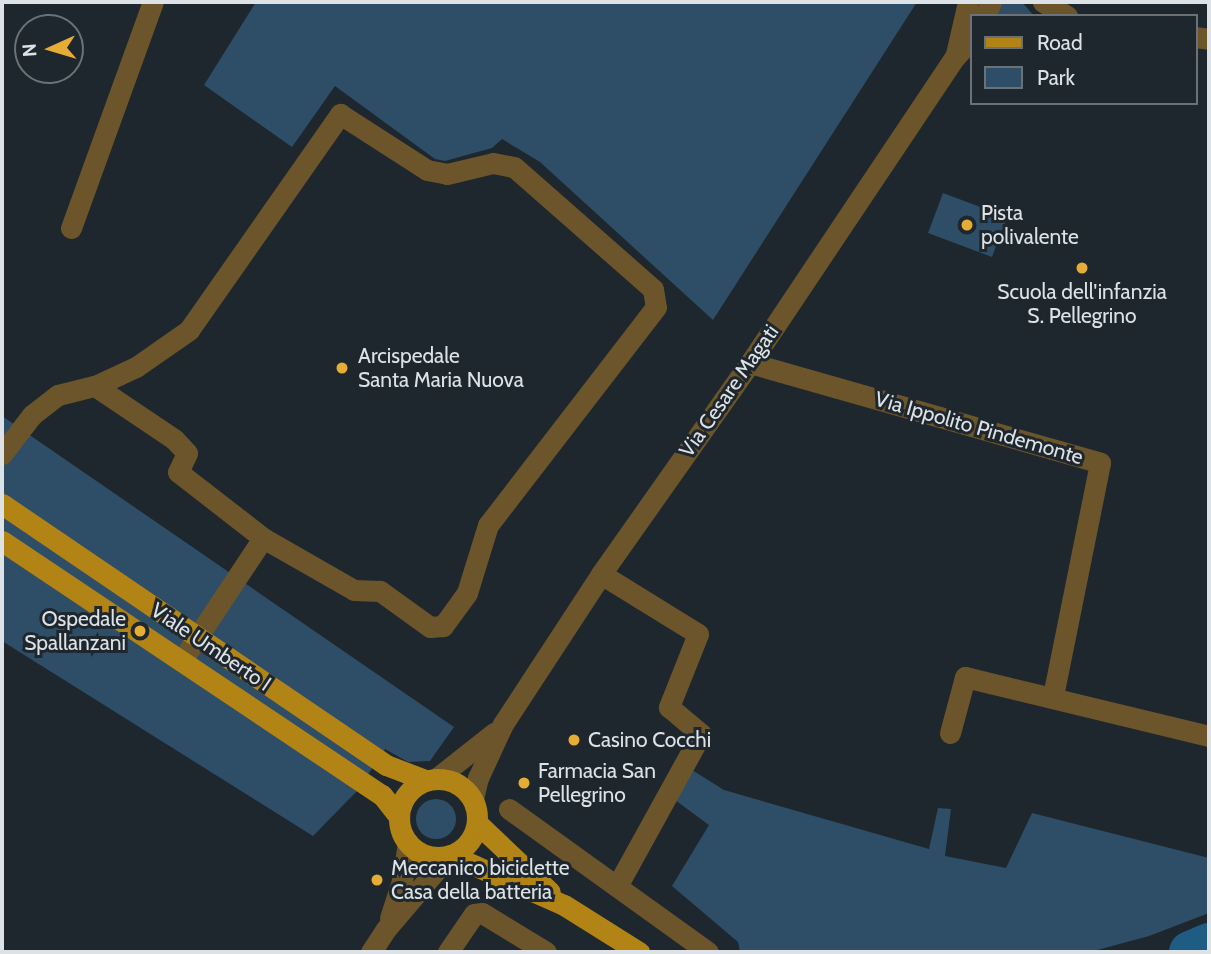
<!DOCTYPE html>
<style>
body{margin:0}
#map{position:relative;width:1211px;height:954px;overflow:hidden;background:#1e272d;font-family:Cabin,sans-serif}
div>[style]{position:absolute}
.green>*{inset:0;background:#2d4e66}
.round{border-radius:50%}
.river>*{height:42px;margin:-21px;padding:0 21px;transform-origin:21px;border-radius:21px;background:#1f5c83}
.minor>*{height:21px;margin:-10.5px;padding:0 10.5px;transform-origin:10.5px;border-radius:10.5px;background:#6c552a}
.major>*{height:21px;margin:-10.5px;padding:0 10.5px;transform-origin:10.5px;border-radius:10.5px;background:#b28315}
.major>.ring{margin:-10.5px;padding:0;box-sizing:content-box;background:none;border:21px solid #b28315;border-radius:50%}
.dots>*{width:19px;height:19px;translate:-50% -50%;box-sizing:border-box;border:4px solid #1e272d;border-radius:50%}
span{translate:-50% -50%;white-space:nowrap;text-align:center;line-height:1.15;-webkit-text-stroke:6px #1e272d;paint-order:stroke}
.poi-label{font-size:21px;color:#dce2e6}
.left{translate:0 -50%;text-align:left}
.right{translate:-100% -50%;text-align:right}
.street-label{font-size:21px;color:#dce2e6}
.frame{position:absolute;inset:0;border:4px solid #dce2e6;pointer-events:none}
.legend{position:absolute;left:970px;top:14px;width:228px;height:91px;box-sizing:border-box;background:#1e272d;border:2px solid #6a7277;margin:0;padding:9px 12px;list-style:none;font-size:21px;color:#dce2e6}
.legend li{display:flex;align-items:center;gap:14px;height:35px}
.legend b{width:35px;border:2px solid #6a7277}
.north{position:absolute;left:14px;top:14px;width:70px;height:70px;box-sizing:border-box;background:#1e272d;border:2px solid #6a7277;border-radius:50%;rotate:266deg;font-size:19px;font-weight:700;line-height:28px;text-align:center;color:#dce2e6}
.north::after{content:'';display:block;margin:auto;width:24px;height:32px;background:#e5ad36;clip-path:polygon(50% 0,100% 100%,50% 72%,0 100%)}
</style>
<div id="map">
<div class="green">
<div style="clip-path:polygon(256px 2px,917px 2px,713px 320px,540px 162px,502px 139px,492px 148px,445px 161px,435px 159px,335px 86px,292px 147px,204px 85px)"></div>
<div style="clip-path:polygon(997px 2px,1022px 2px,1034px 16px,991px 16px)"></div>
<div style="clip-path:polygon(943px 193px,1007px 217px,992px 257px,928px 233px)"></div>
<div style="clip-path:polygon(2px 416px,454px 727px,430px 761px,408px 762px,385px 749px,357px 791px,313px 836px,2px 641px)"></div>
<div style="clip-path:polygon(692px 770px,724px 790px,929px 849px,938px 808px,951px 809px,945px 856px,1006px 868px,1032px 813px,1209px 858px,1209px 913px,1149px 936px,1090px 952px,740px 952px,738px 942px,672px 886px,709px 825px,675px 800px)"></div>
<div class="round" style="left:416px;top:799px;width:40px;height:40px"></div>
</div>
<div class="river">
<div style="left:1190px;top:952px;width:21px;rotate:-23deg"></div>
</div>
<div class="minor">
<div style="left:1043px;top:2px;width:28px;rotate:30deg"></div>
<div style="left:985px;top:16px;width:15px;rotate:-67deg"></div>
<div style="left:1195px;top:37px;width:14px;rotate:8deg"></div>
<div style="left:956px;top:54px;width:53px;rotate:-77deg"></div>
<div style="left:71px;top:228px;width:240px;rotate:-70.1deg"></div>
<div style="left:750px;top:363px;width:364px;rotate:15.9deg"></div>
<div style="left:1100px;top:463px;width:239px;rotate:101.4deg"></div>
<div style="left:95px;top:386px;width:95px;rotate:33.9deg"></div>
<div style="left:174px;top:439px;width:19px;rotate:47deg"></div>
<div style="left:187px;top:453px;width:21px;rotate:115deg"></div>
<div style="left:178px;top:472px;width:108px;rotate:37.8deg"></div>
<div style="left:2px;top:454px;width:49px;rotate:-52.4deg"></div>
<div style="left:32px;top:415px;width:33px;rotate:-38deg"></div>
<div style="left:58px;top:395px;width:38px;rotate:-14deg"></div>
<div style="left:95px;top:386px;width:45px;rotate:-24.9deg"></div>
<div style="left:136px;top:367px;width:65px;rotate:-34.9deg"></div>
<div style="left:189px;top:330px;width:264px;rotate:-55deg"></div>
<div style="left:340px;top:114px;width:103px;rotate:32.8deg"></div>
<div style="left:427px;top:170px;width:20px;rotate:11deg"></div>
<div style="left:447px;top:174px;width:47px;rotate:-13.4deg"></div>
<div style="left:493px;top:163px;width:21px;rotate:11deg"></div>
<div style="left:514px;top:167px;width:185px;rotate:41.3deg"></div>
<div style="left:653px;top:289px;width:18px;rotate:81deg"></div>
<div style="left:656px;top:307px;width:275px;rotate:127.6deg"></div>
<div style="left:488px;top:525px;width:71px;rotate:107.2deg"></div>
<div style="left:467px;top:593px;width:41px;rotate:126deg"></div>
<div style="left:443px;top:626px;width:13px;rotate:176deg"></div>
<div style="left:430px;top:627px;width:62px;rotate:-144.2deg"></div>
<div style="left:380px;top:591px;width:26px;rotate:-178deg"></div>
<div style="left:354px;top:590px;width:105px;rotate:-150.3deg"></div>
<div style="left:263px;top:538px;width:145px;rotate:123.5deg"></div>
<div style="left:601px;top:574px;width:114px;rotate:31.7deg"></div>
<div style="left:698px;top:634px;width:79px;rotate:111.7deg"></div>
<div style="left:669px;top:707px;width:42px;rotate:40.2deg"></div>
<div style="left:701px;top:734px;width:174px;rotate:118.9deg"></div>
<div style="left:950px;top:733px;width:58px;rotate:-75deg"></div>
<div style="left:965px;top:677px;width:251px;rotate:13.6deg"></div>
<div style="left:437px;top:778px;width:73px;rotate:-38.3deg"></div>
<div style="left:473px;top:799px;width:22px;rotate:-77deg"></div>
<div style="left:478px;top:778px;width:60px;rotate:-65.2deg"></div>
<div style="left:503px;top:724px;width:179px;rotate:-56.8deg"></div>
<div style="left:601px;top:574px;width:258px;rotate:-54.8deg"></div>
<div style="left:750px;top:363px;width:368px;rotate:-56.2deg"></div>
<div style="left:955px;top:57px;width:23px;rotate:-47deg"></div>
<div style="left:509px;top:809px;width:245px;rotate:35.7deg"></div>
<div style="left:390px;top:918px;width:38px;rotate:-72deg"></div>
<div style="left:402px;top:882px;width:40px;rotate:-81.5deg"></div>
<div style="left:371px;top:952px;width:27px;rotate:-57deg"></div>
<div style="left:386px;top:929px;width:97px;rotate:-49.6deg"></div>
<div style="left:448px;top:952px;width:46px;rotate:-55.6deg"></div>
<div style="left:474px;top:914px;width:8px;rotate:-7deg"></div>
<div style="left:482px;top:913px;width:75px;rotate:31.4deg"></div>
</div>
<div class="major">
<div style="left:2px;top:504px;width:464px;rotate:34.2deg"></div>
<div style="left:386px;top:765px;width:42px;rotate:21deg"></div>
<div style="left:2px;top:541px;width:457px;rotate:33.8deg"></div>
<div style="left:382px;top:795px;width:28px;rotate:52deg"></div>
<div class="ring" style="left:399px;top:779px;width:57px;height:57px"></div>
<div style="left:477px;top:823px;width:100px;rotate:43.4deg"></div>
<div style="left:451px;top:855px;width:124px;rotate:23.9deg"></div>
<div style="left:564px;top:905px;width:89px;rotate:32.1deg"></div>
</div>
<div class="dots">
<div style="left:967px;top:225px;background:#e5ad36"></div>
<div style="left:1082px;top:268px;background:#e5ad36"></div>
<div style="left:342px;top:368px;background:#e5ad36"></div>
<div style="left:140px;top:631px;background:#e5ad36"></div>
<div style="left:574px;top:740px;background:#e5ad36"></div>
<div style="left:524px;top:783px;background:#e5ad36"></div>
<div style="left:377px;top:880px;background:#e5ad36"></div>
</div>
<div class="poi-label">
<span class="left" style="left:981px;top:225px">Pista<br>polivalente</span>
<span style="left:1082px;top:304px">Scuola dell'infanzia<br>S. Pellegrino</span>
<span class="left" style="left:358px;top:368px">Arcispedale<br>Santa Maria Nuova</span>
<span class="right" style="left:126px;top:631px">Ospedale<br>Spallanzani</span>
<span class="left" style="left:588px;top:740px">Casino Cocchi</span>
<span class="left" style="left:538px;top:783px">Farmacia San<br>Pellegrino</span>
<span class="left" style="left:391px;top:880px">Meccanico biciclette<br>Casa della batteria</span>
</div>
<div class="street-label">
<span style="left:729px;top:391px;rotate:-55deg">Via Cesare Magati</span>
<span style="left:979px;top:428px;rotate:16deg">Via Ippolito Pindemonte</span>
<span style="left:211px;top:647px;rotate:34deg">Viale Umberto I</span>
</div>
<div class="frame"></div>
<ul class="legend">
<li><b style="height:9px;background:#b28315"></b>Road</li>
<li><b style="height:19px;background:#2d4e66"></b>Park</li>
</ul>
<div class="north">N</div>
</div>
